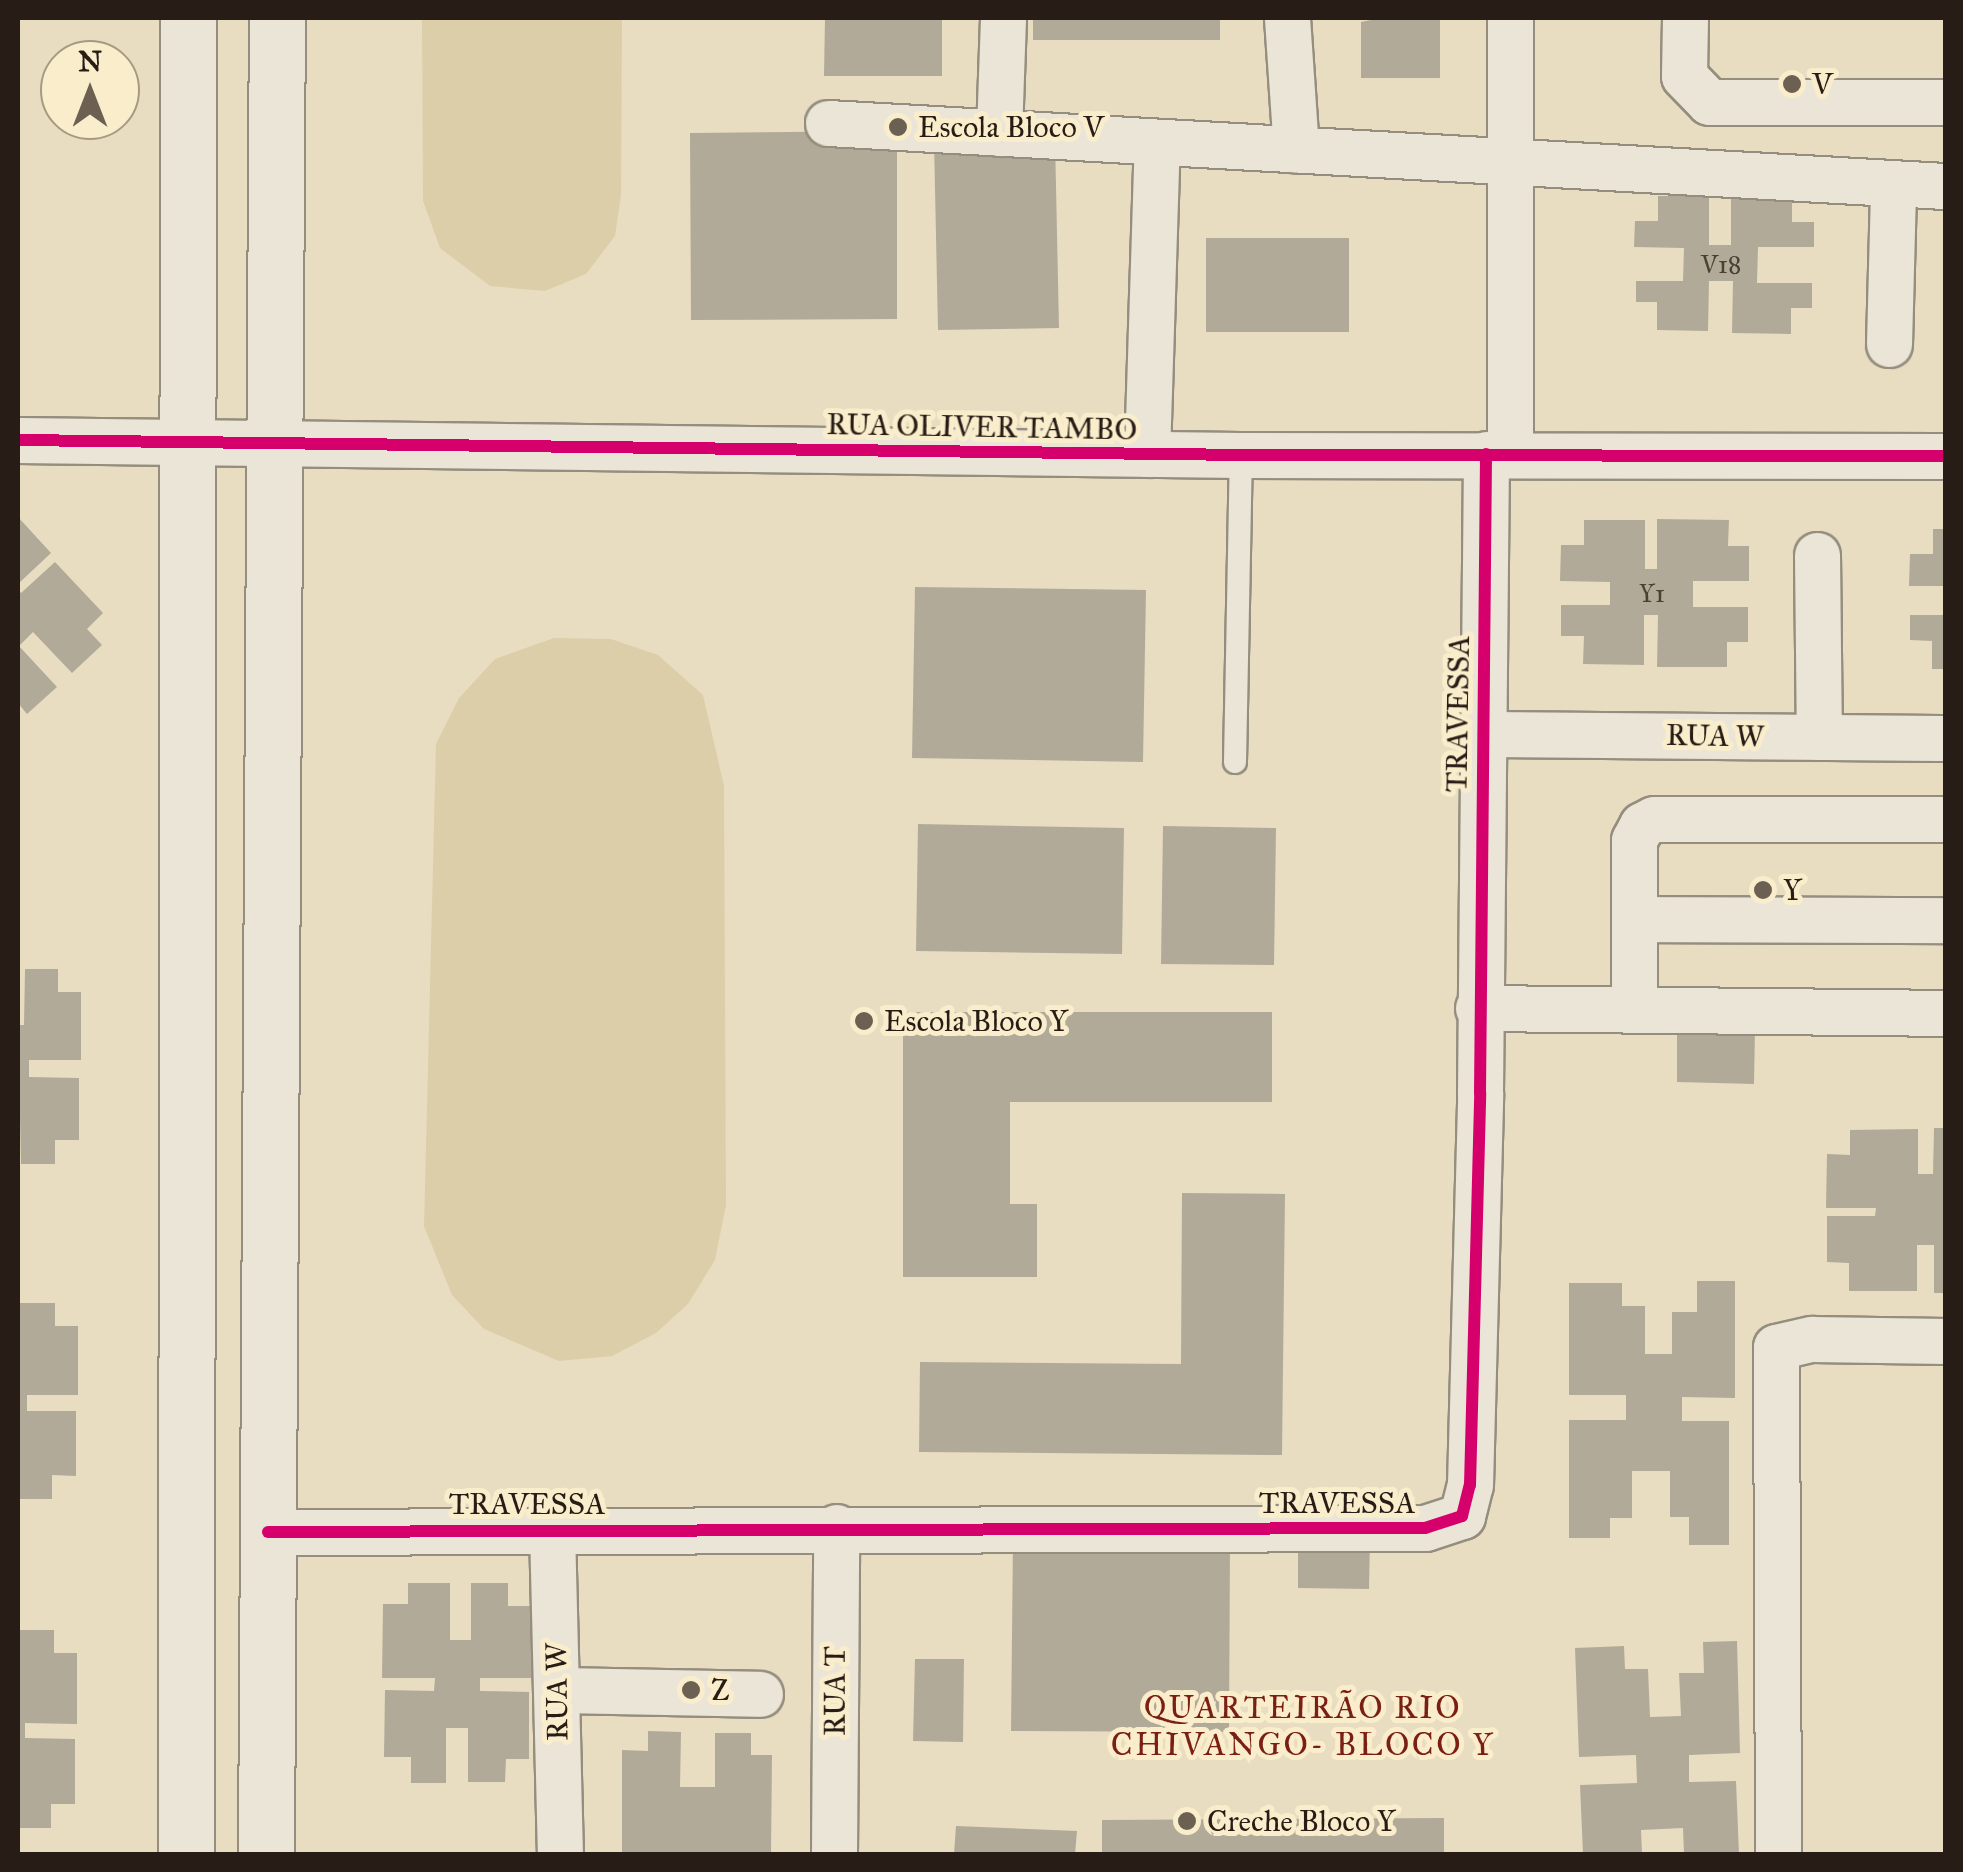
<!DOCTYPE html>
<meta charset="utf-8">
<style>
body{margin:0}
#map{position:relative;width:1963px;height:1872px;overflow:hidden;background:#e8ddc1;font-family:"IM FELL Great Primer",serif}
div>[style]{position:absolute}
.green>*{inset:0;background:#ddceaa}
.building>*{inset:0;background:#b2aa98}
.roads{filter:drop-shadow(2px 0 #958e7e) drop-shadow(-2px 0 #958e7e) drop-shadow(0 2px #958e7e) drop-shadow(0 -2px #958e7e)}
.service>*{height:22px;margin:-11px;padding:0 11px;transform-origin:11px;border-radius:11px;background:#ebe5d7}
.minor>*{height:45px;margin:-22.5px;padding:0 22.5px;transform-origin:22.5px;border-radius:22.5px;background:#ebe5d7}
.tertiary>*{height:55px;margin:-27.5px;padding:0 27.5px;transform-origin:27.5px;border-radius:27.5px;background:#ebe5d7}
.cycleway>*{height:12px;margin:-6px;padding:0 6px;transform-origin:6px;border-radius:6px;background:#d6006c}
.dots>*{width:28px;height:28px;translate:-50% -50%;box-sizing:border-box;border:5px solid #faedcc;border-radius:50%}
span{translate:-50% -50%;white-space:nowrap;text-align:center;line-height:1.15;-webkit-text-stroke:10px #faedcc;paint-order:stroke}
.number-label{font-size:25px;color:#4a4036}
.number-label span{-webkit-text-stroke-width:0}
.poi-label{font-size:30px;color:#271d16}
.left{translate:0 -50%;text-align:left}
.street-label{font-size:30px;color:#271d16}
.neighbourhood-label{font-size:32px;color:#7a1f14;letter-spacing:2.5px}
.frame{position:absolute;inset:0;border:20px solid #271d16;pointer-events:none}
.north{position:absolute;left:40px;top:40px;width:100px;height:100px;box-sizing:border-box;background:#faedcc;border:2px solid #a69a83;border-radius:50%;rotate:0deg;font-size:28px;font-weight:700;line-height:40px;text-align:center;color:#271d16}
.north::after{content:'';display:block;margin:auto;width:35px;height:45px;background:#6b6052;clip-path:polygon(50% 0,100% 100%,50% 72%,0 100%)}
</style>
<div id="map">
<div class="green">
<div style="clip-path:polygon(422px 18px,622px 18px,621px 195px,615px 236px,586px 274px,545px 291px,490px 286px,440px 248px,423px 201px)"></div>
<div style="clip-path:polygon(554px 638px,611px 639px,658px 655px,703px 695px,724px 786px,726px 1205px,715px 1260px,688px 1304px,656px 1333px,612px 1356px,559px 1361px,484px 1329px,452px 1295px,424px 1226px,436px 744px,459px 698px,495px 659px)"></div>
</div>
<div class="building">
<div style="clip-path:polygon(825px 18px,942px 18px,942px 76px,824px 76px)"></div>
<div style="clip-path:polygon(1033px 18px,1220px 18px,1220px 40px,1033px 40px)"></div>
<div style="clip-path:polygon(1381px 18px,1440px 18px,1440px 78px,1361px 78px,1361px 22px)"></div>
<div style="clip-path:polygon(897px 131px,897px 319px,691px 320px,690px 133px)"></div>
<div style="clip-path:polygon(1055px 139px,1059px 328px,938px 330px,934px 141px)"></div>
<div style="clip-path:polygon(1731px 195px,1792px 196px,1792px 222px,1814px 222px,1814px 247px,1758px 247px,1757px 283px,1812px 283px,1812px 308px,1791px 308px,1791px 334px,1732px 333px,1733px 281px,1709px 281px,1708px 331px,1657px 330px,1657px 302px,1636px 302px,1636px 281px,1683px 281px,1684px 248px,1634px 247px,1635px 221px,1658px 221px,1658px 196px,1709px 196px,1709px 245px,1731px 245px)"></div>
<div style="clip-path:polygon(1206px 238px,1349px 238px,1349px 332px,1206px 332px)"></div>
<div style="clip-path:polygon(18px 517px,51px 553px,18px 584px)"></div>
<div style="clip-path:polygon(1657px 519px,1729px 520px,1728px 546px,1749px 546px,1749px 581px,1693px 581px,1693px 607px,1748px 607px,1748px 642px,1727px 642px,1727px 667px,1657px 667px,1658px 615px,1644px 615px,1644px 665px,1583px 664px,1584px 636px,1561px 636px,1561px 605px,1610px 605px,1610px 582px,1560px 581px,1561px 545px,1584px 545px,1584px 520px,1645px 520px,1645px 569px,1657px 569px)"></div>
<div style="clip-path:polygon(1933px 529px,1946px 529px,1946px 586px,1909px 586px,1910px 554px,1933px 554px)"></div>
<div style="clip-path:polygon(55px 562px,103px 613px,87px 629px,102px 645px,72px 673px,33px 632px,19px 646px,57px 687px,27px 714px,18px 703px,18px 589px,21px 593px)"></div>
<div style="clip-path:polygon(915px 587px,1146px 590px,1143px 762px,912px 758px)"></div>
<div style="clip-path:polygon(1910px 615px,1946px 615px,1946px 669px,1932px 669px,1932px 641px,1910px 640px)"></div>
<div style="clip-path:polygon(918px 824px,1124px 828px,1122px 954px,916px 951px)"></div>
<div style="clip-path:polygon(1163px 826px,1276px 828px,1274px 965px,1161px 964px)"></div>
<div style="clip-path:polygon(25px 969px,58px 969px,58px 992px,81px 992px,81px 1060px,29px 1060px,29px 1077px,79px 1078px,79px 1140px,55px 1140px,55px 1164px,21px 1164px,18px 1025px,24px 1025px)"></div>
<div style="clip-path:polygon(903px 1012px,1272px 1012px,1272px 1102px,1010px 1102px,1010px 1204px,1037px 1204px,1037px 1277px,903px 1277px)"></div>
<div style="clip-path:polygon(1677px 1029px,1755px 1029px,1754px 1084px,1677px 1082px)"></div>
<div style="clip-path:polygon(1934px 1128px,1946px 1128px,1946px 1293px,1934px 1293px,1934px 1245px,1917px 1245px,1917px 1291px,1849px 1291px,1849px 1263px,1827px 1262px,1827px 1216px,1875px 1216px,1876px 1208px,1826px 1208px,1827px 1154px,1850px 1155px,1850px 1130px,1918px 1129px,1918px 1174px,1933px 1174px)"></div>
<div style="clip-path:polygon(1182px 1193px,1285px 1194px,1282px 1455px,919px 1452px,920px 1362px,1181px 1364px)"></div>
<div style="clip-path:polygon(1697px 1281px,1735px 1281px,1735px 1398px,1682px 1397px,1682px 1421px,1729px 1421px,1729px 1545px,1689px 1545px,1689px 1517px,1670px 1517px,1670px 1471px,1632px 1471px,1632px 1518px,1610px 1518px,1610px 1538px,1569px 1538px,1569px 1420px,1626px 1420px,1626px 1395px,1569px 1395px,1569px 1283px,1622px 1283px,1622px 1306px,1645px 1306px,1645px 1354px,1672px 1354px,1672px 1312px,1697px 1312px)"></div>
<div style="clip-path:polygon(20px 1303px,55px 1303px,55px 1326px,78px 1326px,78px 1395px,27px 1395px,27px 1411px,76px 1411px,76px 1476px,52px 1475px,52px 1499px,18px 1499px)"></div>
<div style="clip-path:polygon(1298px 1536px,1370px 1536px,1369px 1589px,1298px 1588px)"></div>
<div style="clip-path:polygon(1013px 1540px,1230px 1542px,1229px 1732px,1011px 1731px)"></div>
<div style="clip-path:polygon(408px 1583px,450px 1583px,450px 1640px,471px 1640px,471px 1583px,508px 1583px,508px 1606px,531px 1606px,531px 1678px,480px 1678px,480px 1691px,529px 1692px,529px 1759px,506px 1759px,505px 1782px,468px 1782px,468px 1728px,446px 1728px,446px 1783px,411px 1783px,411px 1757px,384px 1757px,385px 1690px,434px 1691px,435px 1678px,382px 1678px,383px 1604px,408px 1604px)"></div>
<div style="clip-path:polygon(18px 1630px,54px 1630px,54px 1653px,77px 1653px,77px 1724px,25px 1723px,25px 1738px,75px 1739px,75px 1804px,51px 1804px,51px 1828px,18px 1828px)"></div>
<div style="clip-path:polygon(1737px 1641px,1740px 1753px,1689px 1755px,1689px 1782px,1736px 1781px,1739px 1854px,1684px 1854px,1683px 1828px,1641px 1830px,1642px 1854px,1583px 1854px,1580px 1785px,1637px 1783px,1636px 1755px,1579px 1757px,1575px 1648px,1624px 1646px,1625px 1669px,1648px 1669px,1650px 1717px,1681px 1716px,1679px 1673px,1704px 1673px,1703px 1642px)"></div>
<div style="clip-path:polygon(915px 1659px,964px 1659px,963px 1742px,913px 1741px)"></div>
<div style="clip-path:polygon(648px 1731px,681px 1732px,680px 1787px,715px 1787px,715px 1733px,751px 1733px,751px 1755px,772px 1755px,771px 1854px,622px 1854px,622px 1750px,648px 1751px)"></div>
<div style="clip-path:polygon(1444px 1818px,1444px 1854px,1102px 1854px,1102px 1820px)"></div>
<div style="clip-path:polygon(956px 1826px,1077px 1831px,1075px 1854px,954px 1854px)"></div>
</div>
<div class="roads">
<div class="service">
<div style="left:1235px;top:762px;width:307px;rotate:-88.9deg"></div>
</div>
<div class="minor">
<div style="left:1287px;top:18px;width:132px;rotate:86.1deg"></div>
<div style="left:1510px;top:18px;width:436px;rotate:90deg"></div>
<div style="left:1685px;top:18px;width:58px;rotate:91deg"></div>
<div style="left:1684px;top:76px;width:36px;rotate:46deg"></div>
<div style="left:1709px;top:102px;width:237px"></div>
<div style="left:828px;top:123px;width:1120px;rotate:3.23deg"></div>
<div style="left:999px;top:133px;width:115px;rotate:-88deg"></div>
<div style="left:1889px;top:344px;width:157px;rotate:-88.5deg"></div>
<div style="left:18px;top:440px;width:1223px;rotate:0.7deg"></div>
<div style="left:1241px;top:455px;width:705px;rotate:0.08deg"></div>
<div style="left:1147px;top:454px;width:312px;rotate:-88.2deg"></div>
<div style="left:1817px;top:555px;width:182px;rotate:89.4deg"></div>
<div style="left:1484px;top:734px;width:462px;rotate:0.5deg"></div>
<div style="left:1638px;top:919px;width:308px;rotate:0.2deg"></div>
<div style="left:1478px;top:1008px;width:468px;rotate:0.6deg"></div>
<div style="left:1634px;top:1010px;width:170px;rotate:-90deg"></div>
<div style="left:1634px;top:840px;width:17px;rotate:-62deg"></div>
<div style="left:1642px;top:825px;width:13px;rotate:-27deg"></div>
<div style="left:1654px;top:819px;width:292px"></div>
<div style="left:552px;top:1529px;width:325px;rotate:88.6deg"></div>
<div style="left:268px;top:1532px;width:1157px;rotate:-0.2deg"></div>
<div style="left:1425px;top:1528px;width:39px;rotate:-18deg"></div>
<div style="left:1462px;top:1516px;width:32px;rotate:-76deg"></div>
<div style="left:1470px;top:1485px;width:392px;rotate:-88.5deg"></div>
<div style="left:1480px;top:1093px;width:639px;rotate:-89.46deg"></div>
<div style="left:557px;top:1690px;width:203px;rotate:1.1deg"></div>
<div style="left:834px;top:1854px;width:327px;rotate:-89.6deg"></div>
<div style="left:1778px;top:1854px;width:507px;rotate:-90.23deg"></div>
<div style="left:1776px;top:1347px;width:37px;rotate:-13deg"></div>
<div style="left:1812px;top:1339px;width:134px;rotate:0.9deg"></div>
</div>
<div class="tertiary">
<div style="left:186px;top:1854px;width:1836px;rotate:-89.94deg"></div>
<div style="left:266px;top:1854px;width:1836px;rotate:-89.66deg"></div>
</div>
</div>
<div class="cycleway">
<div style="left:18px;top:440px;width:1223px;rotate:0.7deg"></div>
<div style="left:1241px;top:455px;width:705px;rotate:0.08deg"></div>
<div style="left:268px;top:1532px;width:1157px;rotate:-0.2deg"></div>
<div style="left:1425px;top:1528px;width:39px;rotate:-18deg"></div>
<div style="left:1462px;top:1516px;width:32px;rotate:-76deg"></div>
<div style="left:1470px;top:1485px;width:392px;rotate:-88.5deg"></div>
<div style="left:1480px;top:1093px;width:639px;rotate:-89.46deg"></div>
</div>
<div class="dots">
<div style="left:1792px;top:84px;background:#6b6052"></div>
<div style="left:898px;top:127px;background:#6b6052"></div>
<div style="left:1763px;top:890px;background:#6b6052"></div>
<div style="left:864px;top:1021px;background:#6b6052"></div>
<div style="left:691px;top:1690px;background:#6b6052"></div>
<div style="left:1187px;top:1821px;background:#6b6052"></div>
</div>
<div class="number-label">
<span style="left:1721px;top:265px">V18</span>
<span style="left:1652px;top:594px">Y1</span>
</div>
<div class="poi-label">
<span class="left" style="left:1812px;top:84px">V</span>
<span class="left" style="left:918px;top:127px">Escola Bloco V</span>
<span class="left" style="left:1783px;top:890px">Y</span>
<span class="left" style="left:884px;top:1021px">Escola Bloco Y</span>
<span class="left" style="left:711px;top:1690px">Z</span>
<span class="left" style="left:1207px;top:1821px">Creche Bloco Y</span>
</div>
<div class="street-label">
<span style="left:982px;top:427px;rotate:1deg">RUA OLIVER TAMBO</span>
<span style="left:1458px;top:714px;rotate:-89deg">TRAVESSA</span>
<span style="left:1715px;top:736px;rotate:1deg">RUA W</span>
<span style="left:1337px;top:1503px">TRAVESSA</span>
<span style="left:527px;top:1504px">TRAVESSA</span>
<span style="left:835px;top:1691px;rotate:-90deg">RUA T</span>
<span style="left:557px;top:1692px;rotate:-91deg">RUA W</span>
</div>
<div class="neighbourhood-label">
<span style="left:1303px;top:1727px">QUARTEIRÃO RIO<br>CHIVANGO- BLOCO Y</span>
</div>
<div class="frame"></div>
<div class="north">N</div>
</div>
